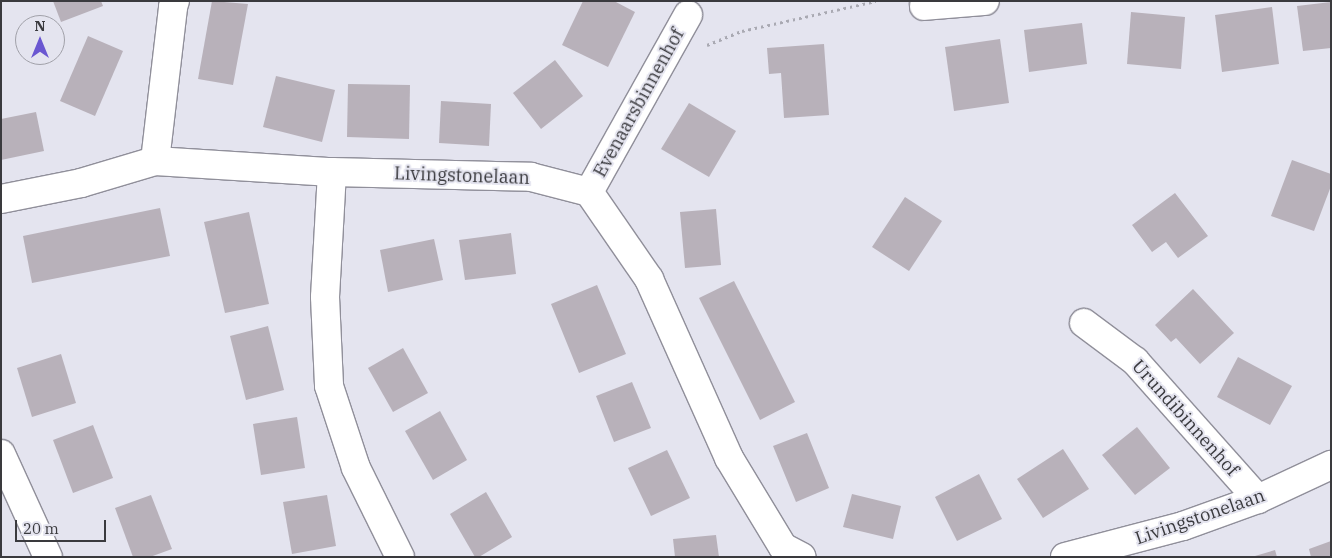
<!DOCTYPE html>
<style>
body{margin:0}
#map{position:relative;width:1332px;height:558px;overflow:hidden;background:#e4e4ef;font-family:"IBM Plex Serif",serif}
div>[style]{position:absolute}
.building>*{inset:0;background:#b8b1ba}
.path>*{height:3px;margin-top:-1.5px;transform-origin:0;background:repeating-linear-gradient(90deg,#a9a9b2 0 2.5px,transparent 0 6.5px)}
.roads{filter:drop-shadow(1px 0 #908f9a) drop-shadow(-1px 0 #908f9a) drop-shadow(0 1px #908f9a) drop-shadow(0 -1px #908f9a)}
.street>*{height:28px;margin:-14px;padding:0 14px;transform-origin:14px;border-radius:14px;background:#fff}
span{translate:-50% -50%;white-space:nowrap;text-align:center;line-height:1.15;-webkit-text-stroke:4px #e4e4ef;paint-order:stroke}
.street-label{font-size:18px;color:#3a3a3e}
.frame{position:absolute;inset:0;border:2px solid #3a3a3e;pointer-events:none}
.north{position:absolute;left:15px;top:15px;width:50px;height:50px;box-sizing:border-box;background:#e4e4ef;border:1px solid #a0a0a8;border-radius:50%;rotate:0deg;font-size:14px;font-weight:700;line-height:20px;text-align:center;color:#3a3a3e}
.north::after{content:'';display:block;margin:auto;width:18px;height:22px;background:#6a57d1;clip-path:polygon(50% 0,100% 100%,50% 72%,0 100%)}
.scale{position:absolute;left:15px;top:520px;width:91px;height:22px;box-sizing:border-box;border:2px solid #3a3a3e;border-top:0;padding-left:6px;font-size:15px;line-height:18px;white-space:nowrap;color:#3a3a3e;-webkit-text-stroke:4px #e4e4ef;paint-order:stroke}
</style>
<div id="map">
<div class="building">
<div style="clip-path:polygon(53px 1px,101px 1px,103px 6px,61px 22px)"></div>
<div style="clip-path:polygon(212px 1px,248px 4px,233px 85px,198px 79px)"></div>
<div style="clip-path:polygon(583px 1px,614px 1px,635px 12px,608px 67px,562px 45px)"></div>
<div style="clip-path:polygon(1331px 2px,1331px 48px,1303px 51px,1297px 6px)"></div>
<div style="clip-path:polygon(1272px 7px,1279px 64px,1222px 72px,1215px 15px)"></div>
<div style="clip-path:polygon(1131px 12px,1185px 17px,1181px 69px,1127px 64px)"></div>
<div style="clip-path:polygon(1082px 23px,1087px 64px,1029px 72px,1024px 30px)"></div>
<div style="clip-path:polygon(88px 36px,123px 51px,95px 116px,60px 101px)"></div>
<div style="clip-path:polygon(1000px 39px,1009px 103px,954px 111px,945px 47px)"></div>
<div style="clip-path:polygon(824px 44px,829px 115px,784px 118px,781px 73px,769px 74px,767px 48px)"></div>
<div style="clip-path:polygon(555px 60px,583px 96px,541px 129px,513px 93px)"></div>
<div style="clip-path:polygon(276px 76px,335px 90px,322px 142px,263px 127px)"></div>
<div style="clip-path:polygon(348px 84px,410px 85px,409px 139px,347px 137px)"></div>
<div style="clip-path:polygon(441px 101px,491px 104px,489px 146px,439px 143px)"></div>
<div style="clip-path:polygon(689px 103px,736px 131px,709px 177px,661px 149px)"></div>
<div style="clip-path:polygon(36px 112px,44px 151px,1px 160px,1px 119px)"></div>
<div style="clip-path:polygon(1292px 160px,1331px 174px,1331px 186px,1314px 231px,1271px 216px)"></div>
<div style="clip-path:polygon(1175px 193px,1208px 236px,1178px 258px,1166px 242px,1152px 252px,1132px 225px)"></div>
<div style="clip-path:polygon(905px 197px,942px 221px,909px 271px,872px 247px)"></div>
<div style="clip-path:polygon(160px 208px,170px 256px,32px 283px,23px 236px)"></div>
<div style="clip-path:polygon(716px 209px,721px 265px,685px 268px,680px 212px)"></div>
<div style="clip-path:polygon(249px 212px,269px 304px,225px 313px,204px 222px)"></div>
<div style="clip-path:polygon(511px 233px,516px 274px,465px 280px,459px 240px)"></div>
<div style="clip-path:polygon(434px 239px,443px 280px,388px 292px,380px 250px)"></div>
<div style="clip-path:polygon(734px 281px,795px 402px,760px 420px,699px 298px)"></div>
<div style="clip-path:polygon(597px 285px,626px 354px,579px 373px,551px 304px)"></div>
<div style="clip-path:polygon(1193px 289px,1234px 333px,1200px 364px,1176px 338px,1171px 342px,1155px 325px)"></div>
<div style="clip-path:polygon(268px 326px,284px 390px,246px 400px,230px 336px)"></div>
<div style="clip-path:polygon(403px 348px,428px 393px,393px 412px,368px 368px)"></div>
<div style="clip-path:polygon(61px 354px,76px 403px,32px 417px,17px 368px)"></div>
<div style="clip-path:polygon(1238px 357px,1292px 386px,1270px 425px,1217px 397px)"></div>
<div style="clip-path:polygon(632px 382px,651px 428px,614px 442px,596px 396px)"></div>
<div style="clip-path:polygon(440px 411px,467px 460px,433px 480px,405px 431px)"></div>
<div style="clip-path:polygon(297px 417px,305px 468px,261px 475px,253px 424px)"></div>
<div style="clip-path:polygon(93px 425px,113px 478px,73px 493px,53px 440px)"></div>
<div style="clip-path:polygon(1137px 427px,1170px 468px,1135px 495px,1102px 455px)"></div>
<div style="clip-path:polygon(807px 433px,829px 488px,796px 502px,773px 446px)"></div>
<div style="clip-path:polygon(1063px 449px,1089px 489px,1043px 518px,1017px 479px)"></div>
<div style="clip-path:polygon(667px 450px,690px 498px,651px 516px,628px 468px)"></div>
<div style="clip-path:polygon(979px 474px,1002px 519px,957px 541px,935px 497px)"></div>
<div style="clip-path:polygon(486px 492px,512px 537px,479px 557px,475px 557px,450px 514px)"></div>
<div style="clip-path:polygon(852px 494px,901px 506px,893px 539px,843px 527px)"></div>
<div style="clip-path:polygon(151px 495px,172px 549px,150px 557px,133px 557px,115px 508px)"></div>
<div style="clip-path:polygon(327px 495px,336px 546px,292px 554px,283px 502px)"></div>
<div style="clip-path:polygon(716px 535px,719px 557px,675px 557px,673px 539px)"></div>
<div style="clip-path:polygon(1331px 541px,1331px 557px,1311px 557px,1309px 549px)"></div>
<div style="clip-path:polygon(1275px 550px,1277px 557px,1255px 557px,1255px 556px)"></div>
</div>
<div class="path">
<div style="left:707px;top:45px;width:38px;rotate:-22deg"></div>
<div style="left:742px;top:31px;width:137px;rotate:-12.6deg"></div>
</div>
<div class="roads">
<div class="street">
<div style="left:924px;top:6px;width:61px;rotate:-4.7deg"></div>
<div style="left:155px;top:161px;width:155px;rotate:-83.3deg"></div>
<div style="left:173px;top:7px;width:6px;rotate:-72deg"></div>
<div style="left:332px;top:172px;width:125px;rotate:93.2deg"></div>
<div style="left:325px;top:297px;width:89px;rotate:87.4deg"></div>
<div style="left:329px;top:386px;width:86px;rotate:71.8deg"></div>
<div style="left:356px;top:468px;width:99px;rotate:63.7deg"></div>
<div style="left:589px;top:192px;width:203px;rotate:-60.8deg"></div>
<div style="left:1px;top:199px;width:82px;rotate:-11.3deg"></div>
<div style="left:81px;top:183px;width:77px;rotate:-16.6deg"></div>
<div style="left:155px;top:161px;width:177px;rotate:3.6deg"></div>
<div style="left:332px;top:172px;width:199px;rotate:1.4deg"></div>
<div style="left:531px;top:177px;width:60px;rotate:14.5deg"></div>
<div style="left:589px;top:192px;width:106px;rotate:55.4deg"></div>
<div style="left:649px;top:279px;width:196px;rotate:65.9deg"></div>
<div style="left:729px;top:458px;width:104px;rotate:58.8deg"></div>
<div style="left:783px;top:547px;width:21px;rotate:28deg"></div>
<div style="left:1084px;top:323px;width:64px;rotate:36.7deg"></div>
<div style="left:1135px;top:361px;width:185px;rotate:48.3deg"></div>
<div style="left:1px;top:454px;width:113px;rotate:65.5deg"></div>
<div style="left:1065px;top:557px;width:122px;rotate:-14.7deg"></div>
<div style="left:1183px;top:526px;width:80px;rotate:-19.8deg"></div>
<div style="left:1258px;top:499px;width:81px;rotate:-25deg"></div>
</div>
</div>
<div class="street-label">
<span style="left:639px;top:103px;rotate:-61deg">Evenaarsbinnenhof</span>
<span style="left:462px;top:176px;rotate:2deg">Livingstonelaan</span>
<span style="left:1185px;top:418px;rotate:48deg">Urundibinnenhof</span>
<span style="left:1200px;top:517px;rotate:-19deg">Livingstonelaan</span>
</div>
<div class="frame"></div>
<div class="north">N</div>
<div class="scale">20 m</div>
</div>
